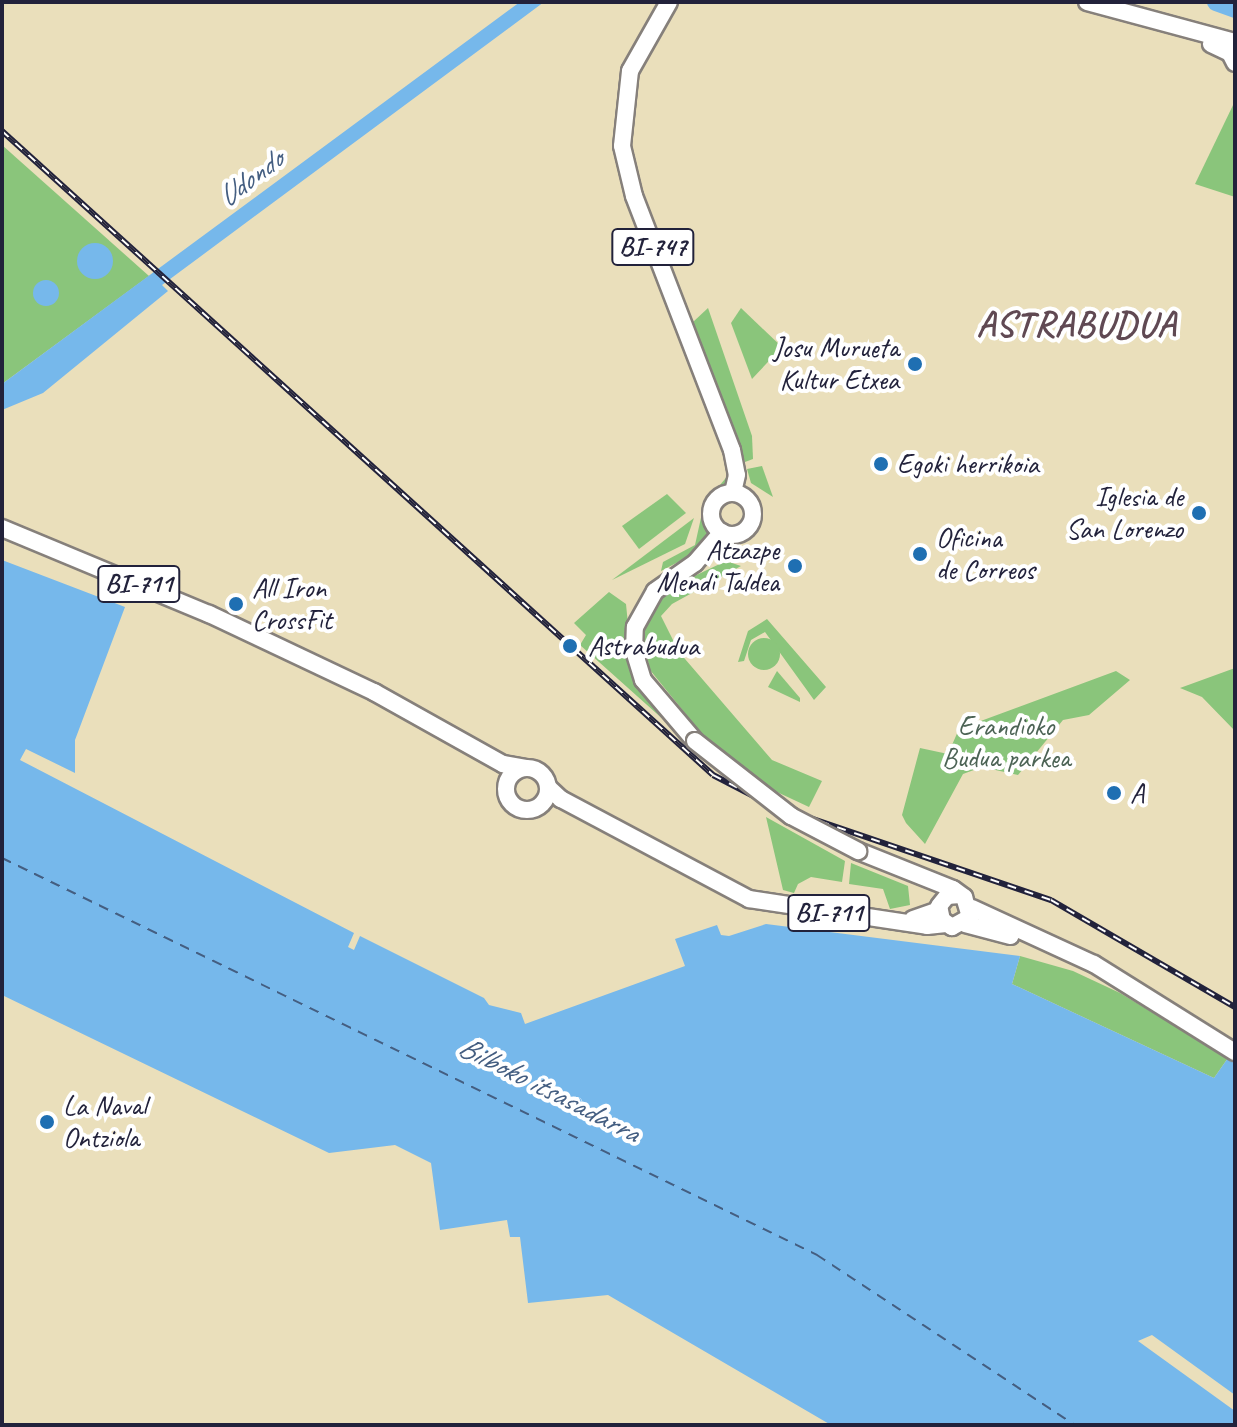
<!DOCTYPE html>
<style>
body{margin:0}
#map{position:relative;width:1237px;height:1427px;overflow:hidden;background:#eadfbb;font-family:Caveat,sans-serif}
div>[style]{position:absolute}
.green>*{inset:0;background:#8ac57b}
.round{border-radius:50%}
.water>*{inset:0;background:#76b8eb}
.river>*{height:18px;margin:-9px;padding:0 9px;transform-origin:9px;border-radius:9px;background:#76b8eb}
.ferry>*{height:2px;margin-top:-1px;transform-origin:0;background:repeating-linear-gradient(90deg,#445e81 0 10px,transparent 0 18px)}
.roads{filter:drop-shadow(2px 0 #86807b) drop-shadow(-2px 0 #86807b) drop-shadow(0 2px #86807b) drop-shadow(0 -2px #86807b)}
.primary>*{height:16px;margin:-8px;padding:0 8px;transform-origin:8px;border-radius:8px;background:#fff}
.primary>.ring{margin:-8px;padding:0;box-sizing:content-box;background:none;border:16px solid #fff;border-radius:50%}
.rail>*{height:6px;margin-top:-3px;transform-origin:0;background:repeating-linear-gradient(90deg,#fff 0 9px,#22223b 0 18px);box-sizing:border-box;border-block:2px solid #22223b}
.bridges{filter:drop-shadow(2px 0 #86807b) drop-shadow(-2px 0 #86807b) drop-shadow(0 2px #86807b) drop-shadow(0 -2px #86807b)}
.primary-bridge>*{height:16px;margin:-8px;padding:0 8px;transform-origin:8px;border-radius:8px;background:#fff}
.dots>*{width:22px;height:22px;translate:-50% -50%;box-sizing:border-box;border:4px solid #fff;border-radius:50%}
span{translate:-50% -50%;white-space:nowrap;text-align:center;line-height:1.15;-webkit-text-stroke:8px #fff;paint-order:stroke}
.shield-label span{padding:2px 6px;background:#fff;border:2px solid;border-radius:6px;-webkit-text-stroke-width:0}
.shield-label{font-size:26px;color:#22223b;font-weight:700}
.poi-label{font-size:28px;color:#22223b}
.right{translate:-100% -50%;text-align:right}
.left{translate:0 -50%;text-align:left}
.park-label{font-size:28px;color:#4c6355}
.water-label{font-size:30px;color:#445e81;font-style:italic}
.district-label{font-size:36px;color:#604953;font-weight:700;letter-spacing:2px}
.frame{position:absolute;inset:0;border:4px solid #22223b;pointer-events:none}
</style>
<div id="map">
<div class="green">
<div style="clip-path:polygon(1235px 101px,1235px 197px,1195px 184px)"></div>
<div style="clip-path:polygon(2px 145px,149px 276px,2px 384px)"></div>
<div style="clip-path:polygon(708px 308px,752px 436px,753px 459px,745px 462px,693px 322px)"></div>
<div style="clip-path:polygon(741px 308px,782px 347px,752px 379px,731px 323px)"></div>
<div style="clip-path:polygon(762px 466px,773px 497px,751px 483px,747px 469px)"></div>
<div style="clip-path:polygon(730px 473px,729px 482px,709px 505px,708px 536px,699px 551px,661px 571px,663px 562px,695px 545px,704px 504px)"></div>
<div style="clip-path:polygon(667px 494px,686px 513px,639px 549px,622px 526px)"></div>
<div style="clip-path:polygon(694px 518px,685px 544px,612px 580px)"></div>
<div style="clip-path:polygon(726px 561px,741px 566px,672px 604px,661px 616px,679px 652px,772px 760px,822px 781px,809px 807px,762px 785px,706px 739px,650px 670px,643px 639px,650px 610px,667px 589px)"></div>
<div style="clip-path:polygon(609px 592px,626px 604px,633px 675px,675px 730px,580px 645px,586px 635px,574px 623px)"></div>
<div style="clip-path:polygon(767px 619px,826px 687px,814px 700px,765px 632px,751px 640px,744px 661px,738px 662px,748px 631px)"></div>
<div class="round" style="left:748px;top:638px;width:32px;height:32px"></div>
<div style="clip-path:polygon(1235px 668px,1235px 731px,1202px 697px,1180px 688px)"></div>
<div style="clip-path:polygon(777px 671px,800px 698px,800px 702px,768px 687px)"></div>
<div style="clip-path:polygon(1116px 671px,1130px 680px,1089px 715px,1063px 720px,1018px 775px,982px 767px,963px 774px,925px 844px,906px 823px,902px 815px,920px 748px,948px 754px,959px 729px)"></div>
<div style="clip-path:polygon(766px 817px,845px 861px,842px 882px,811px 877px,798px 884px,794px 893px,783px 890px)"></div>
<div style="clip-path:polygon(851px 863px,908px 886px,910px 905px,890px 909px,883px 889px,849px 884px)"></div>
<div style="clip-path:polygon(1020px 956px,1073px 971px,1120px 993px,1228px 1058px,1214px 1078px,1012px 984px)"></div>
</div>
<div class="water">
<div style="clip-path:polygon(520px 2px,544px 2px,162px 285px,168px 291px,43px 393px,2px 410px,2px 384px)"></div>
<div class="round" style="left:77px;top:243px;width:36px;height:36px"></div>
<div class="round" style="left:33px;top:280px;width:26px;height:26px"></div>
<div style="clip-path:polygon(2px 560px,125px 607px,75px 740px,75px 773px,26px 749px,20px 760px,354px 933px,348px 947px,354px 950px,360px 936px,484px 998px,489px 1005px,521px 1013px,525px 1024px,685px 966px,675px 939px,717px 925px,721px 935px,729px 936px,766px 924px,1020px 956px,1012px 984px,1214px 1078px,1228px 1058px,1235px 1062px,1235px 1395px,1152px 1335px,1138px 1341px,1235px 1411px,1235px 1425px,831px 1425px,608px 1295px,528px 1303px,520px 1237px,510px 1237px,507px 1220px,440px 1230px,431px 1163px,395px 1145px,329px 1153px,2px 995px)"></div>
</div>
<div class="river">
<div style="left:1216px;top:2px;width:20px;rotate:20deg"></div>
</div>
<div class="ferry">
<div style="left:2px;top:858px;width:907px;rotate:25.97deg"></div>
<div style="left:817px;top:1255px;width:309px;rotate:33.4deg"></div>
</div>
<div class="roads">
<div class="primary">
<div style="left:669px;top:2px;width:79px;rotate:119.5deg"></div>
<div style="left:630px;top:71px;width:75px;rotate:96.1deg"></div>
<div style="left:622px;top:146px;width:51px;rotate:76.5deg"></div>
<div style="left:634px;top:196px;width:272px;rotate:68.9deg"></div>
<div style="left:732px;top:450px;width:25px;rotate:79deg"></div>
<div style="left:737px;top:475px;width:18px;rotate:103deg"></div>
<div style="left:1087px;top:2px;width:153px;rotate:15.1deg"></div>
<div style="left:1211px;top:44px;width:21px;rotate:25deg"></div>
<div style="left:1230px;top:53px;width:11px;rotate:63deg"></div>
<div class="ring" style="left:711px;top:493px;width:26px;height:26px"></div>
<div style="left:2px;top:528px;width:224px;rotate:22.6deg"></div>
<div style="left:209px;top:614px;width:183px;rotate:25.3deg"></div>
<div style="left:374px;top:692px;width:148px;rotate:29.2deg"></div>
<div style="left:503px;top:764px;width:23px;rotate:10deg"></div>
<div style="left:695px;top:741px;width:80px;rotate:-130.4deg"></div>
<div style="left:643px;top:680px;width:30px;rotate:-107deg"></div>
<div style="left:634px;top:651px;width:24px;rotate:-88deg"></div>
<div style="left:635px;top:627px;width:41px;rotate:-60.9deg"></div>
<div style="left:655px;top:591px;width:49px;rotate:-35deg"></div>
<div style="left:695px;top:563px;width:41px;rotate:-48.9deg"></div>
<div class="ring" style="left:506px;top:768px;width:26px;height:26px"></div>
<div style="left:548px;top:787px;width:18px;rotate:43deg"></div>
<div style="left:561px;top:799px;width:213px;rotate:28deg"></div>
<div style="left:749px;top:899px;width:180px;rotate:8.6deg"></div>
<div style="left:927px;top:926px;width:19px;rotate:-6deg"></div>
<div style="left:858px;top:851px;width:102px;rotate:21.8deg"></div>
<div style="left:953px;top:889px;width:14px;rotate:36deg"></div>
<div style="left:964px;top:897px;width:21px;rotate:73deg"></div>
<div style="left:970px;top:917px;width:21px;rotate:151deg"></div>
<div style="left:952px;top:927px;width:12px;rotate:-145deg"></div>
<div style="left:942px;top:920px;width:14px;rotate:-102deg"></div>
<div style="left:939px;top:906px;width:13px;rotate:-51deg"></div>
<div style="left:947px;top:896px;width:13px;rotate:-4deg"></div>
<div style="left:972px;top:908px;width:134px;rotate:24.7deg"></div>
<div style="left:1094px;top:964px;width:166px;rotate:32deg"></div>
<div style="left:913px;top:919px;width:28px;rotate:-19deg"></div>
<div style="left:965px;top:924px;width:47px;rotate:14.9deg"></div>
</div>
</div>
<div class="rail">
<div style="left:2px;top:131px;width:959px;rotate:42.17deg"></div>
<div style="left:713px;top:775px;width:63px;rotate:27.4deg"></div>
<div style="left:769px;top:804px;width:298px;rotate:18.8deg"></div>
<div style="left:1051px;top:900px;width:213px;rotate:30.2deg"></div>
</div>
<div class="bridges">
<div class="primary-bridge">
<div style="left:695px;top:741px;width:122px;rotate:38deg"></div>
<div style="left:791px;top:816px;width:76px;rotate:27.6deg"></div>
</div>
</div>
<div class="dots">
<div style="left:915px;top:364px;background:#1f6fb2"></div>
<div style="left:881px;top:464px;background:#1f6fb2"></div>
<div style="left:1199px;top:513px;background:#1f6fb2"></div>
<div style="left:920px;top:554px;background:#1f6fb2"></div>
<div style="left:795px;top:566px;background:#1f6fb2"></div>
<div style="left:236px;top:604px;background:#1f6fb2"></div>
<div style="left:570px;top:646px;background:#1f6fb2"></div>
<div style="left:1114px;top:793px;background:#1f6fb2"></div>
<div style="left:47px;top:1122px;background:#1f6fb2"></div>
</div>
<div class="shield-label">
<span style="left:653px;top:247px">BI-747</span>
<span style="left:139px;top:584px">BI-711</span>
<span style="left:829px;top:913px">BI-711</span>
</div>
<div class="poi-label">
<span class="right" style="left:899px;top:364px">Josu Murueta<br>Kultur Etxea</span>
<span class="left" style="left:897px;top:464px">Egoki herrikoia</span>
<span class="right" style="left:1183px;top:513px">Iglesia de<br>San Lorenzo</span>
<span class="left" style="left:936px;top:554px">Oficina<br>de Correos</span>
<span class="right" style="left:779px;top:566px">Atzazpe<br>Mendi Taldea</span>
<span class="left" style="left:252px;top:604px">All Iron<br>CrossFit</span>
<span class="left" style="left:588px;top:646px">Astrabudua</span>
<span class="left" style="left:1130px;top:793px">A</span>
<span class="left" style="left:63px;top:1122px">La Naval<br>Ontziola</span>
</div>
<div class="park-label">
<span style="left:1006px;top:742px">Erandioko<br>Budua parkea</span>
</div>
<div class="water-label">
<span style="left:250px;top:178px;rotate:-37deg">Udondo</span>
<span style="left:549px;top:1089px;rotate:27deg">Bilboko itsasadarra</span>
</div>
<div class="district-label">
<span style="left:1077px;top:325px">ASTRABUDUA</span>
</div>
<div class="frame"></div>
</div>
